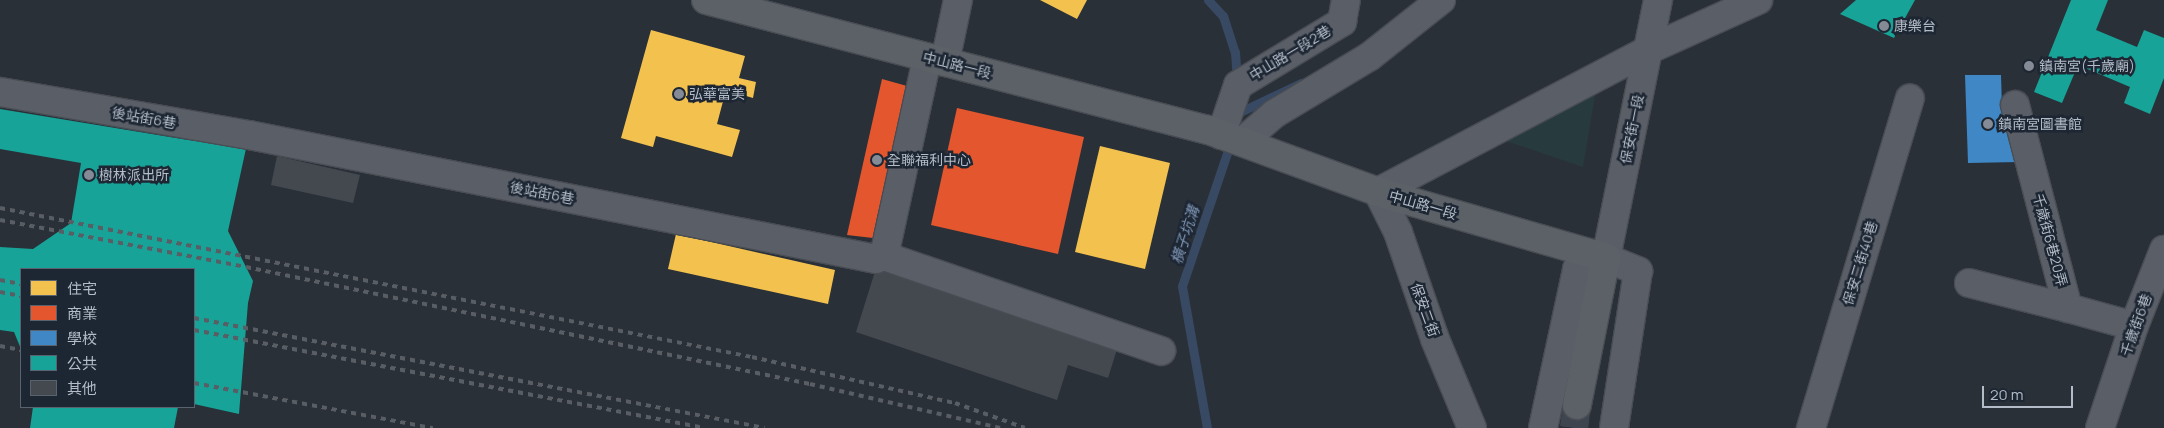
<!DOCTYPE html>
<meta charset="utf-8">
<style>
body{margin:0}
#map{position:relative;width:2164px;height:428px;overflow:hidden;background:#2a3038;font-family:Manrope,"Noto Sans TC",sans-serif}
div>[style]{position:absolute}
.green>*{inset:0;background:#273a3e}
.homes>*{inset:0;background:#f2c14e}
.shops>*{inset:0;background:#e4572e}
.schools>*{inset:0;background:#3f88c5}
.public>*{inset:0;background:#17a398}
.stream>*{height:9px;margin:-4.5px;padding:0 4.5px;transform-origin:4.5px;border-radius:4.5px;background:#384963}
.building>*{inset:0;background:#444950}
.major-tunnel>*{height:28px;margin-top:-14px;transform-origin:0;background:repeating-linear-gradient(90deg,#3f454e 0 28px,transparent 0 42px)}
.roads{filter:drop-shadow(1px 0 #484c53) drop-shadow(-1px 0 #484c53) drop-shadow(0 1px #484c53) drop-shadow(0 -1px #484c53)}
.minor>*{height:28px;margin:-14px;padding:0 14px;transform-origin:14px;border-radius:14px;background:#5a5e66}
.major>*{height:28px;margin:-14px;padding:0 14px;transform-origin:14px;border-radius:14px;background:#5c6168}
.rail>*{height:4px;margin-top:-2px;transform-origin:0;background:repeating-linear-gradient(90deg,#595d64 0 5px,transparent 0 10px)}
.dots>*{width:14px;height:14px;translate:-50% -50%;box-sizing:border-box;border:2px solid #1d2633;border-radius:50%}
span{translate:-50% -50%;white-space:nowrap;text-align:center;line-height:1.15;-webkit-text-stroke:5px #1d2633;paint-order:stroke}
.poi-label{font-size:14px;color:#b4bcc9}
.left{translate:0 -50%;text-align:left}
.street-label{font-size:14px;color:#b4bcc9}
.water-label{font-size:15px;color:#7c92b1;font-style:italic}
.legend{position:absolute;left:20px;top:268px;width:175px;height:140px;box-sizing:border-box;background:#1d2633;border:1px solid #59626f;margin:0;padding:6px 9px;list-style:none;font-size:15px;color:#b4bcc9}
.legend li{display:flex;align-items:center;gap:10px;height:25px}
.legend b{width:25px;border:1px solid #59626f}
.scale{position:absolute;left:1982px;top:386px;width:91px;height:22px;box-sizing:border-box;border:2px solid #b4bcc9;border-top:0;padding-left:6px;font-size:15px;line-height:18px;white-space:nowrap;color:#b4bcc9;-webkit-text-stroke:4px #1d2633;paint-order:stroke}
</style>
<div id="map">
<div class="green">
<div style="clip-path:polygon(1595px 95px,1583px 167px,1497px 138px)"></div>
</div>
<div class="homes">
<div style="clip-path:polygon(1040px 0,1087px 0,1077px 19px)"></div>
<div style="clip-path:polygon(651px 30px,745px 56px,739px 78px,756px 82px,753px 98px,726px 90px,717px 124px,740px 130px,732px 157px,656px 136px,653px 147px,621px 138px)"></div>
<div style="clip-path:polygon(1100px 146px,1170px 163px,1145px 269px,1075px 252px)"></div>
<div style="clip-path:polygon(676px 234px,835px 270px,828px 304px,668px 269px)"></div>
</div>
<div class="shops">
<div style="clip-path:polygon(882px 79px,907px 86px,873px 238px,847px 235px)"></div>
<div style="clip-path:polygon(957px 108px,1084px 137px,1058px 254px,931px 225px)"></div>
</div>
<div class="schools">
<div style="clip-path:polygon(1965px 75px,2001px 75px,2002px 108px,2009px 107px,2019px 162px,1968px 163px)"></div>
</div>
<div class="public">
<div style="clip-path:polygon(1856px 0,1915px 0,1894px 38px,1840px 14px)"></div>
<div style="clip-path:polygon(2071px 0,2108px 0,2096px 30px,2137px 47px,2144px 30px,2164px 38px,2164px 78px,2150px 114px,2124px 103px,2130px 87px,2078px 65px,2062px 103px,2034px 92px)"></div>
<div style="clip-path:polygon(0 109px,188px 140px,247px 144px,228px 231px,253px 281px,248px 303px,239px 414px,194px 404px,194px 269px,21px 269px,21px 349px,14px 332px,0 330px,0 247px,33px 249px,71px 223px,81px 163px,0 149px)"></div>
<div style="clip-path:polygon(33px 407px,178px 407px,174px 428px,30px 428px)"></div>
</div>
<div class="stream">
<div style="left:1208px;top:0;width:22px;rotate:47deg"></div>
<div style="left:1223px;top:16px;width:38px;rotate:72deg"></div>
<div style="left:1235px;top:52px;width:30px;rotate:86deg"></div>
<div style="left:1240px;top:112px;width:68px;rotate:-25.4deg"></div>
<div style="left:1207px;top:428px;width:144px;rotate:-100deg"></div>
<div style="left:1182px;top:286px;width:153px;rotate:-71.3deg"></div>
</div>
<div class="building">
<div style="clip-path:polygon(277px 156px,360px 175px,353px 203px,271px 185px)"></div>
<div style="clip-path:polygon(877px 265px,1118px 346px,1108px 378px,1068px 365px,1057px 400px,856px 332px)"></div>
</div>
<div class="major-tunnel">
<div style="left:1574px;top:428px;width:23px;rotate:-83deg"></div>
</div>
<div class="roads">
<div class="minor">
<div style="left:945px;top:62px;width:63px;rotate:-78.2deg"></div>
<div style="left:0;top:92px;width:253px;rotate:9.8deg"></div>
<div style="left:249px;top:135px;width:639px;rotate:11.19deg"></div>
<div style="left:876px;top:259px;width:9px;rotate:-21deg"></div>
<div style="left:884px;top:256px;width:203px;rotate:-77.7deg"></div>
<div style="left:2015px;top:105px;width:210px;rotate:75.4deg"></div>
<div style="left:2068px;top:308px;width:68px;rotate:15.3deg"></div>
<div style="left:1221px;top:135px;width:53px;rotate:-71.2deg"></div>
<div style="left:1238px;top:85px;width:122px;rotate:-31.2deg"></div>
<div style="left:1342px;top:22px;width:22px;rotate:-80deg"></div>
<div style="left:1242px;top:142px;width:43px;rotate:-41.2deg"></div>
<div style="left:1274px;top:114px;width:111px;rotate:-31deg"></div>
<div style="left:1369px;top:57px;width:92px;rotate:-38.4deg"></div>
<div style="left:884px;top:256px;width:293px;rotate:18.9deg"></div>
<div style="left:1606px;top:258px;width:263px;rotate:-78.6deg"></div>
<div style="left:1969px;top:283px;width:102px;rotate:14.2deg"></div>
<div style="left:1472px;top:428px;width:96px;rotate:-112.6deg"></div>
<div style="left:1435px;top:339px;width:113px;rotate:-109.1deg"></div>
<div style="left:1398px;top:232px;width:45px;rotate:-116.6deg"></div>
<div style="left:1378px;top:192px;width:305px;rotate:-27.7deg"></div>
<div style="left:1648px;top:50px;width:121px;rotate:-24.4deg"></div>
<div style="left:1543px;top:428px;width:163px;rotate:-77.9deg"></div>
<div style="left:1577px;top:269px;width:31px;rotate:-21deg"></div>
<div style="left:1606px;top:258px;width:35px;rotate:22deg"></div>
<div style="left:1638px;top:271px;width:159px;rotate:98.7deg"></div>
<div style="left:1811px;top:428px;width:344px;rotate:-73.3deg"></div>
<div style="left:2100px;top:428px;width:108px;rotate:-71.6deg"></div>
<div style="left:2134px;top:326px;width:82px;rotate:-68.5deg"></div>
</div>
<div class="major">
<div style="left:706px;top:0;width:519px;rotate:14.52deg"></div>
<div style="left:1208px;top:130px;width:181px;rotate:20deg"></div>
<div style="left:1378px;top:192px;width:237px;rotate:16.1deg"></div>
<div style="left:1606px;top:258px;width:150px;rotate:101.2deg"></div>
</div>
</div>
<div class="rail">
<div style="left:0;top:208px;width:767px;rotate:11.21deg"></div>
<div style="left:752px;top:357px;width:208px;rotate:12.8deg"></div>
<div style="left:955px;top:403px;width:74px;rotate:19.7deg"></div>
<div style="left:0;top:220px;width:250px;rotate:10.8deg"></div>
<div style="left:246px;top:267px;width:576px;rotate:11.72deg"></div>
<div style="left:810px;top:384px;width:196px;rotate:13deg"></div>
<div style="left:0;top:280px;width:21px;rotate:11deg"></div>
<div style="left:0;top:292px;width:21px;rotate:11deg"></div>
<div style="left:194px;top:318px;width:581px;rotate:10.9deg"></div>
<div style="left:194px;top:330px;width:520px;rotate:10.86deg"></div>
<div style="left:0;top:346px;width:21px;rotate:11deg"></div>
<div style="left:194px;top:383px;width:243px;rotate:10.7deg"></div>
</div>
<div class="dots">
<div style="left:1884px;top:26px;background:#848b96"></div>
<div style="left:2029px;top:66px;background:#848b96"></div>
<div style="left:679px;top:94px;background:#848b96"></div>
<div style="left:1988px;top:124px;background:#848b96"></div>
<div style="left:877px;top:160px;background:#848b96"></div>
<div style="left:89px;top:175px;background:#848b96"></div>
</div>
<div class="poi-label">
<span class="left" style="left:1894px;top:26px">康樂台</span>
<span class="left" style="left:2039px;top:66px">鎮南宮(千歲廟)</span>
<span class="left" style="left:689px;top:94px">弘華富美</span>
<span class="left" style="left:1998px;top:124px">鎮南宮圖書館</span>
<span class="left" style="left:887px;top:160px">全聯福利中心</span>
<span class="left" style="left:99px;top:175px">樹林派出所</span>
</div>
<div class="street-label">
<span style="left:1290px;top:53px;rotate:-31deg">中山路一段2巷</span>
<span style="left:957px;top:65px;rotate:14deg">中山路一段</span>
<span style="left:144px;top:118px;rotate:10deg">後站街6巷</span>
<span style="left:1632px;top:129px;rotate:-79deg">保安街一段</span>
<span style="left:542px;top:193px;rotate:11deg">後站街6巷</span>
<span style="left:1423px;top:205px;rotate:16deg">中山路一段</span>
<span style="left:2050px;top:240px;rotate:75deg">千歲街6巷20弄</span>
<span style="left:1860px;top:263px;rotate:-73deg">保安二街40巷</span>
<span style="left:1425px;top:310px;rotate:70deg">保安二街</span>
<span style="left:2136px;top:325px;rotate:-70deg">千歲街6巷</span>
</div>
<div class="water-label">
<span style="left:1185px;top:235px;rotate:-72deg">橫子坑溝</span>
</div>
<ul class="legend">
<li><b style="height:14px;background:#f2c14e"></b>住宅</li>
<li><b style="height:14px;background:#e4572e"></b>商業</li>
<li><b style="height:14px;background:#3f88c5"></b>學校</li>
<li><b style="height:14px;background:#17a398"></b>公共</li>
<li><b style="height:14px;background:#444950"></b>其他</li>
</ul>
<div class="scale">20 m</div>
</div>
